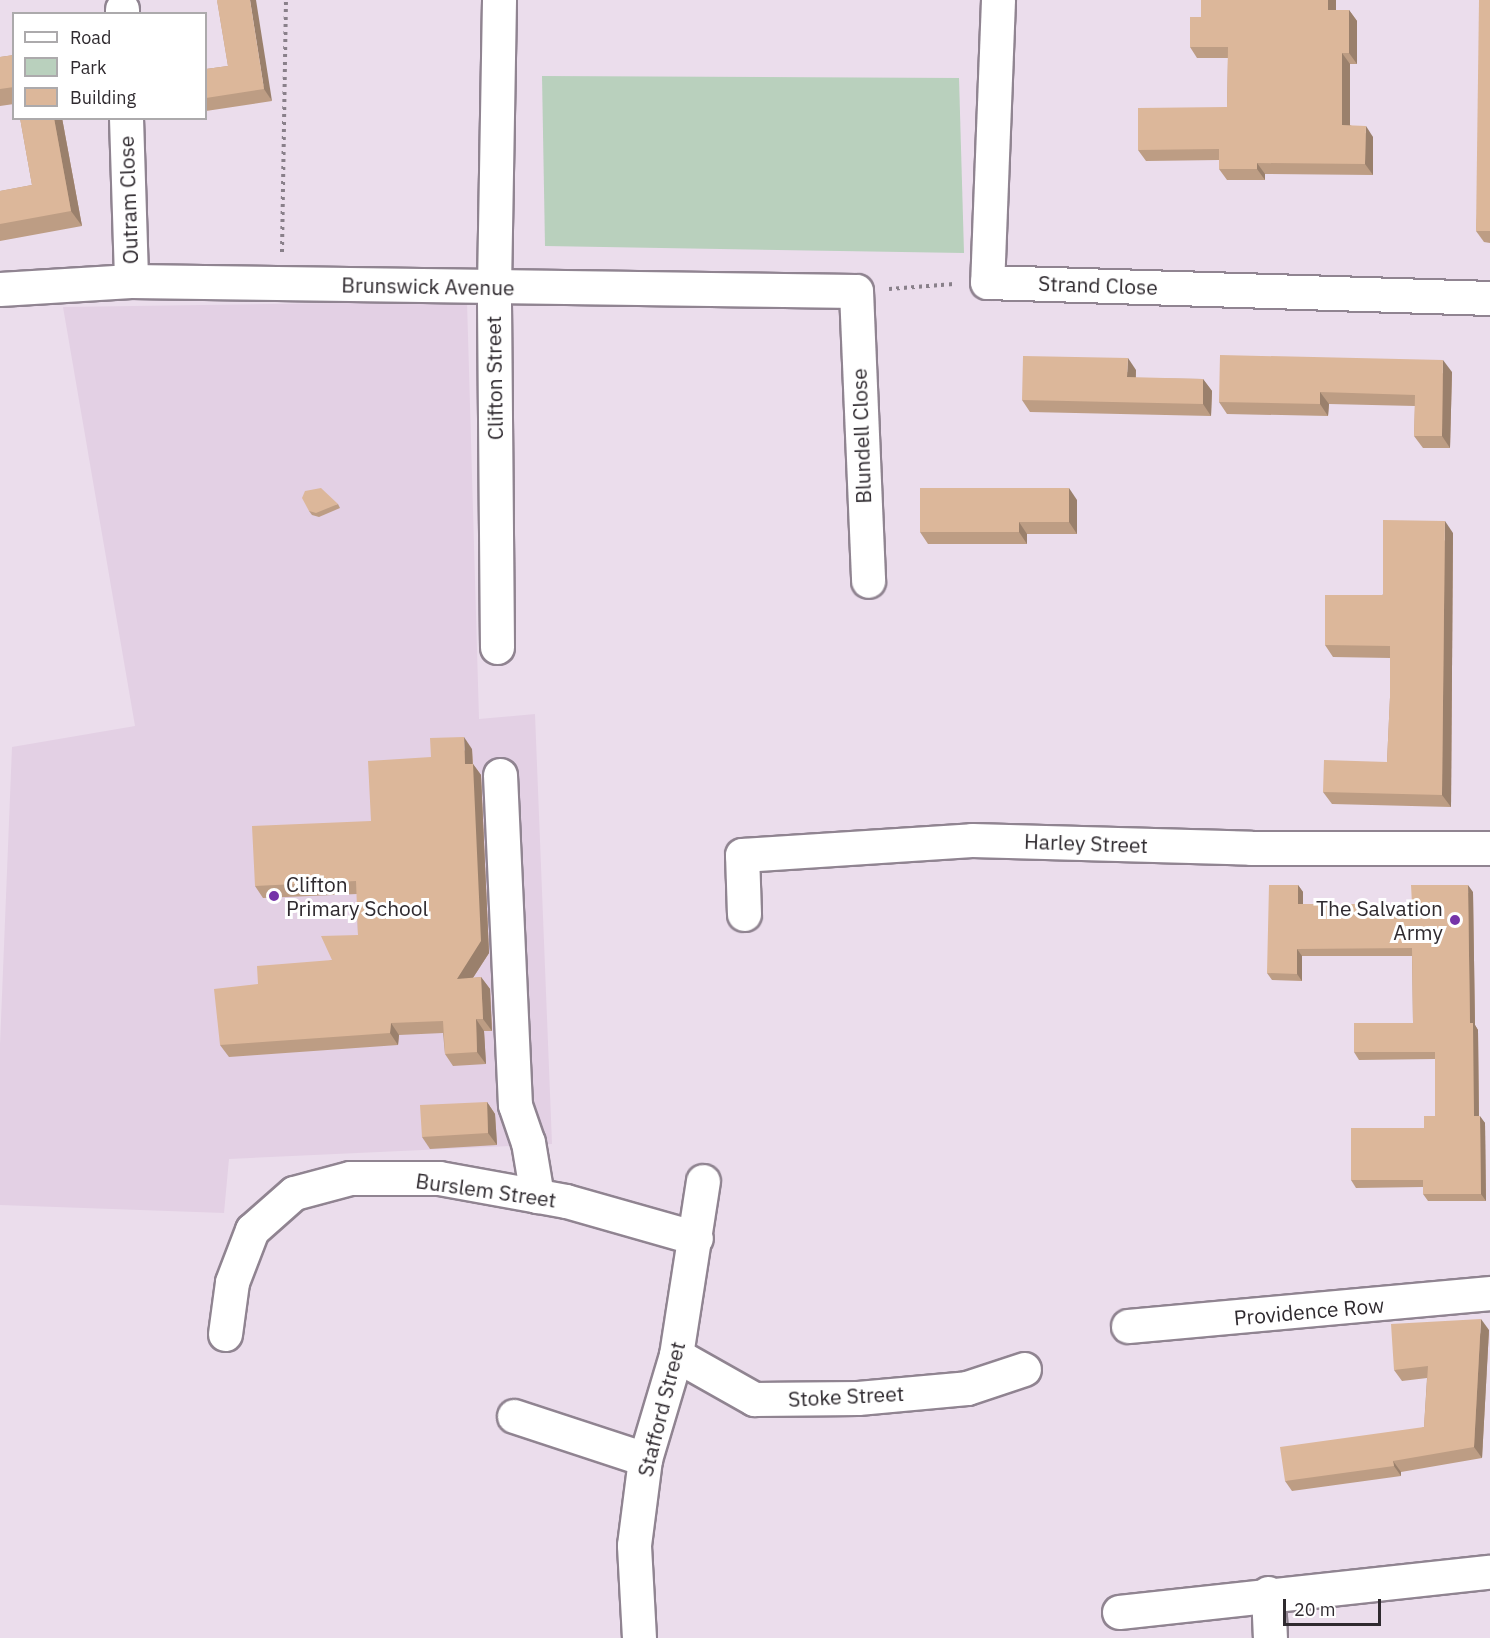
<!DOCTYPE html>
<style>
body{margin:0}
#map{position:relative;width:1490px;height:1638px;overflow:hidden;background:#ebddec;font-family:"IBM Plex Sans",sans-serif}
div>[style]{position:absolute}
.built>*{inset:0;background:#e3d0e4}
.green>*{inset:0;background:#b9d0bd}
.path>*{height:4px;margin-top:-2px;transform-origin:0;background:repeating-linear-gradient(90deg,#89808a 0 3px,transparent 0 7.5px)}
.roads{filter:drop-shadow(2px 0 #908491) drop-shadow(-2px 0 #908491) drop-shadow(0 2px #908491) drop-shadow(0 -2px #908491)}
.minor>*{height:33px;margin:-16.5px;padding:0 16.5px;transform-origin:16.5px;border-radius:16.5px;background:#fff}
.wall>*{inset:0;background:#bd9d84}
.shaded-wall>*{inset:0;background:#9a806c}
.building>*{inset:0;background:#dcb79a}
.dots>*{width:16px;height:16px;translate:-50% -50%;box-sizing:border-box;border:3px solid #fff;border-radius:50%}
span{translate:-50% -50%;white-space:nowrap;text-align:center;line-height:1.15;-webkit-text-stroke:6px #fff;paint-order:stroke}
.street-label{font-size:21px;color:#2f2a2f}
.poi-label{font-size:21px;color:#2f2a2f}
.left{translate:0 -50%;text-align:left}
.right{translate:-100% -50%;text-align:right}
.legend{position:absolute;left:12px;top:12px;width:195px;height:108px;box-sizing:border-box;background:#fff;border:2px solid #acaaac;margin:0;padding:8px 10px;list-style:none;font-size:18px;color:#2f2a2f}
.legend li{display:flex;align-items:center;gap:12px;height:30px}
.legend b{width:30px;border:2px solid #acaaac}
.scale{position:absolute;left:1283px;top:1599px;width:98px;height:27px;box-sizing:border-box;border:3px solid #2f2a2f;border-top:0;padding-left:8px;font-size:18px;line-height:21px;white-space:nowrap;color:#2f2a2f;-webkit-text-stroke:4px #fff;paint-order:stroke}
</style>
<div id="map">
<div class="built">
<div style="clip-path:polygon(467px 301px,479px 719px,535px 714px,552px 1144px,229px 1159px,224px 1213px,0 1205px,0 1045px,12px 747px,135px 726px,63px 307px)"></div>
</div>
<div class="green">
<div style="clip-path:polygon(542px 76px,959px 78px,964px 253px,545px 246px)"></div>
</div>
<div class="path">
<div style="left:282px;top:252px;width:252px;rotate:-89.1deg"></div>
<div style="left:889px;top:289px;width:65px;rotate:-4.4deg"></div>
</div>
<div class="roads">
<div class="minor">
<div style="left:998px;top:0;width:282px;rotate:92.2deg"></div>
<div style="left:987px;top:282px;width:503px;rotate:1.82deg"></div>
<div style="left:122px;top:9px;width:5px;rotate:90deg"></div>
<div style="left:126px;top:118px;width:163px;rotate:88.2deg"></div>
<div style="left:0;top:289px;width:131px;rotate:-3.5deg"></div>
<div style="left:131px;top:281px;width:725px;rotate:0.79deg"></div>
<div style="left:856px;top:291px;width:290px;rotate:87.6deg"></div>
<div style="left:497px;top:647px;width:360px;rotate:-90.5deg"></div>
<div style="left:494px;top:287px;width:287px;rotate:-89deg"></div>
<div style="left:500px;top:775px;width:330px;rotate:87.4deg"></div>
<div style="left:515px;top:1105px;width:39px;rotate:71deg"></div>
<div style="left:528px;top:1142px;width:55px;rotate:80.5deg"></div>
<div style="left:744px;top:914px;width:59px;rotate:-91.9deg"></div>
<div style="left:742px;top:855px;width:230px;rotate:-3.7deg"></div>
<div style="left:972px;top:840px;width:279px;rotate:1.6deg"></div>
<div style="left:1251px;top:848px;width:239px"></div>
<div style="left:1128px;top:1326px;width:364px;rotate:-5.2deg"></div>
<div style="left:225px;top:1334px;width:52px;rotate:-82.3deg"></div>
<div style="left:232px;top:1282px;width:56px;rotate:-69deg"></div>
<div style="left:252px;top:1230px;width:56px;rotate:-41.4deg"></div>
<div style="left:294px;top:1193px;width:58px;rotate:-15deg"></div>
<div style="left:350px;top:1178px;width:89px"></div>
<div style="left:439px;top:1178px;width:129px;rotate:10.3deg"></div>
<div style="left:566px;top:1201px;width:135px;rotate:15.9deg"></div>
<div style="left:676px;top:1355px;width:90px;rotate:29.4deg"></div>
<div style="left:754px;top:1399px;width:104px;rotate:-0.6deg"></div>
<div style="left:858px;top:1398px;width:109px;rotate:-5.2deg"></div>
<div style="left:967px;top:1388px;width:60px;rotate:-18.4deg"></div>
<div style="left:514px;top:1416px;width:138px;rotate:18.2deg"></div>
<div style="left:1268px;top:1593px;width:45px;rotate:87.5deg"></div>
<div style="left:1119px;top:1612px;width:373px;rotate:-6.2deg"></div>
<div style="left:639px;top:1638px;width:93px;rotate:-93.1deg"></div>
<div style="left:634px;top:1545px;width:87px;rotate:-82.7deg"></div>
<div style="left:645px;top:1459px;width:109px;rotate:-73.4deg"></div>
<div style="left:676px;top:1355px;width:176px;rotate:-81.2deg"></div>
</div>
</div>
<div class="wall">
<div style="clip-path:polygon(217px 0,272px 101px,206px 111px,206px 69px,228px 66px)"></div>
<div style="clip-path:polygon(1490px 0,1490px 243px,1484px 242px,1476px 231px)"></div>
<div style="clip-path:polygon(1336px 10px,1349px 10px,1357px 21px,1357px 64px,1350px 64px,1350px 125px,1373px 137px,1373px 175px,1265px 174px,1265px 180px,1227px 180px,1219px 169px,1219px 160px,1146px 161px,1138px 150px,1227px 107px,1228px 58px,1197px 58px,1190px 47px,1201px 17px)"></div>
<div style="clip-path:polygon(14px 55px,14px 104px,0 106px,0 57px)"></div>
<div style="clip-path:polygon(20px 118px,62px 118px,82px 226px,0 241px,0 191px,32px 185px)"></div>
<div style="clip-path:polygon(1136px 370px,1136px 378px,1203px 379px,1212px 391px,1211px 416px,1030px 412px,1022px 400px)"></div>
<div style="clip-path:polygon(1452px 372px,1450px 448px,1423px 448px,1414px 436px,1415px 406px,1329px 404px,1328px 416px,1227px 414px,1219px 402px)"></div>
<div style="clip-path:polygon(1077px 500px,1077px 534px,1027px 534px,1027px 544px,928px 544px,920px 532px)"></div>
<div style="clip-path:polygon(338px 504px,340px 508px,319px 517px,312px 515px,309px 511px)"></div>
<div style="clip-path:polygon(1453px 533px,1451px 807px,1332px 804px,1323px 792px,1387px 762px,1390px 697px,1390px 658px,1333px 657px,1325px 645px)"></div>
<div style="clip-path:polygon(472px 749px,473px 764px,481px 775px,489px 953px,473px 978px,481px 977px,490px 989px,492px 1031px,484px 1031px,486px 1064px,453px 1066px,445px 1054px,443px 1033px,399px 1035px,398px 1045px,229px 1057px,220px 1045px,258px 984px,332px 960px,358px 935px,357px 894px,263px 898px,255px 886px,371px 821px,431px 757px)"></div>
<div style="clip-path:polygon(1298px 885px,1303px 892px,1303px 904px,1412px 904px,1473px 892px,1475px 1025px,1478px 1030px,1479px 1116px,1485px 1123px,1486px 1201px,1428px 1201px,1423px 1194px,1423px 1187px,1356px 1188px,1351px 1180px,1424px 1128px,1435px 1116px,1435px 1059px,1359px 1060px,1354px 1052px,1413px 1023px,1412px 956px,1302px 956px,1302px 981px,1272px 980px,1267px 973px)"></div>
<div style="clip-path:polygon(487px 1102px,495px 1114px,497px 1145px,430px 1149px,422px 1137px)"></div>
<div style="clip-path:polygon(1489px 1330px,1482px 1458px,1401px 1472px,1401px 1476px,1292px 1491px,1285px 1481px,1424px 1427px,1427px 1378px,1402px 1381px,1394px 1370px)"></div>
</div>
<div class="shaded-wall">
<div style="clip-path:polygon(250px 0,256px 0,272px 101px,264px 89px)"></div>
<div style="clip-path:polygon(1328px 0,1336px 0,1336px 21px,1328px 10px)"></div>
<div style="clip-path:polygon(1349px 10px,1357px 21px,1357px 64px,1349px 53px)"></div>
<div style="clip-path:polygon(1342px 53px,1350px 64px,1350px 136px,1342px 125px)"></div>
<div style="clip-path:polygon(54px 118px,62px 118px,82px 226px,71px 211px)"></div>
<div style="clip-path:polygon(1366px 126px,1373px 137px,1373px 175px,1365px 164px)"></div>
<div style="clip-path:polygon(1257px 163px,1265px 174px,1265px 180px,1257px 169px)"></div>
<div style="clip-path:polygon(1128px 358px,1136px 370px,1135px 389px,1127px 377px)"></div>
<div style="clip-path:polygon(1443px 360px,1452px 372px,1450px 448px,1442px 436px)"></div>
<div style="clip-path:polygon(1203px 379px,1212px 391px,1211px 416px,1203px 404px)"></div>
<div style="clip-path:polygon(1320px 392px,1329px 404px,1328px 416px,1320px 404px)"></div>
<div style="clip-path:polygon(1069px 488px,1077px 500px,1077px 534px,1069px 522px)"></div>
<div style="clip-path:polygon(1445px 521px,1453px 533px,1451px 807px,1442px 795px)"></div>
<div style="clip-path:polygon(1019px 522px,1027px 534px,1027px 544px,1019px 532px)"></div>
<div style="clip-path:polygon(464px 737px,472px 749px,473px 776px,465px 764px)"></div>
<div style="clip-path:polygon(473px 764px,481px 775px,489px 953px,465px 990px,457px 979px)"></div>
<div style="clip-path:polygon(1298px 885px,1303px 892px,1303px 911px,1298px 904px)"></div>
<div style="clip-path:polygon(1468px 885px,1473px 892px,1475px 1025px,1478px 1030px,1479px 1123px,1474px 1116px,1470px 1023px)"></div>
<div style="clip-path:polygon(1297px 949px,1302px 956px,1302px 981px,1297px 974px)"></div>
<div style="clip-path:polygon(481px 977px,490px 989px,492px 1031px,483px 1019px)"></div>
<div style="clip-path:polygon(476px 1019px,484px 1031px,486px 1064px,477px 1052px)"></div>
<div style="clip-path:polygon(391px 1023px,399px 1035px,398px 1045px,390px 1033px)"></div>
<div style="clip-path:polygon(487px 1102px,495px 1114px,497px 1145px,488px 1133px)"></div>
<div style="clip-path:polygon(1480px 1116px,1485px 1123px,1486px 1201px,1481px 1194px)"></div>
<div style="clip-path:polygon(1481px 1319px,1489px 1330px,1482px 1458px,1474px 1447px)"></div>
<div style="clip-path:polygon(1393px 1461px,1401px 1472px,1401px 1476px,1394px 1466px)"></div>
</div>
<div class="building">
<div style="clip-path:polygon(217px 0,250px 0,264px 89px,206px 98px,206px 69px,228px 66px)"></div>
<div style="clip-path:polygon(1201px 0,1328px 0,1328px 10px,1349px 10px,1349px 53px,1342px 53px,1342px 125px,1366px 126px,1365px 164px,1257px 163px,1257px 169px,1219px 169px,1219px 149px,1138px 150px,1138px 108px,1227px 107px,1228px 47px,1190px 47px,1190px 17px,1201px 17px)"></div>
<div style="clip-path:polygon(1479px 0,1490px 0,1490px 231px,1476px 231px)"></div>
<div style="clip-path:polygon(14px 55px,14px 87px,0 89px,0 57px)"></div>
<div style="clip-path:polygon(20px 118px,54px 118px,71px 211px,0 224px,0 191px,32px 185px)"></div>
<div style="clip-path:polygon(1220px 355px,1443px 360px,1442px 436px,1414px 436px,1415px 395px,1320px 392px,1320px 404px,1219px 402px)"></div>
<div style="clip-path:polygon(1023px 356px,1128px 358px,1127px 377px,1203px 379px,1203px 404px,1022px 400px)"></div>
<div style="clip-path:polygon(321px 488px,338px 504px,316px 513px,309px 511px,302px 498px,305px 491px)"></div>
<div style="clip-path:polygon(920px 488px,1069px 488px,1069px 522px,1019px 522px,1019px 532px,920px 532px)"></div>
<div style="clip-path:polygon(1383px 520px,1445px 521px,1442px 795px,1323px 792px,1324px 760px,1387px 762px,1390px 697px,1390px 646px,1325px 645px,1325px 595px,1383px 595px)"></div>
<div style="clip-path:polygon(464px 737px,465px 764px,473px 764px,481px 941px,457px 979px,481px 977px,483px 1019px,476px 1019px,477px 1052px,445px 1054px,443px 1021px,391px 1023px,390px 1033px,220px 1045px,214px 989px,258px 984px,257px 966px,332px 960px,321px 936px,358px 935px,356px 881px,255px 886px,252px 826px,371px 821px,368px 761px,431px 757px,430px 738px)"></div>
<div style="clip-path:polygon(1269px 885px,1298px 885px,1298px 904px,1412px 904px,1411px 885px,1468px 885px,1470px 1023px,1473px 1023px,1474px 1116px,1480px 1116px,1481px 1194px,1423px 1194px,1423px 1180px,1351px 1180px,1351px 1128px,1424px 1128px,1424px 1116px,1435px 1116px,1435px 1052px,1354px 1052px,1354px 1023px,1413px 1023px,1412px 948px,1297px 949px,1297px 974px,1267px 973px)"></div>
<div style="clip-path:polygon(487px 1102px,488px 1133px,422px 1137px,420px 1105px)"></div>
<div style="clip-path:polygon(1481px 1319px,1474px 1447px,1393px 1461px,1394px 1466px,1285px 1481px,1280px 1447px,1424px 1427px,1428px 1366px,1394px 1370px,1391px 1324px)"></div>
</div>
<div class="dots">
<div style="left:274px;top:896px;background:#7534a9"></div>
<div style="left:1455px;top:920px;background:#7534a9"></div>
</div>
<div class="street-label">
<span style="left:128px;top:200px;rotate:-92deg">Outram Close</span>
<span style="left:1098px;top:285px;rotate:2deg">Strand Close</span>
<span style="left:428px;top:286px;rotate:1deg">Brunswick Avenue</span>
<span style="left:494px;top:378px;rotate:-91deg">Clifton Street</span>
<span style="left:861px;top:436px;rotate:-92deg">Blundell Close</span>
<span style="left:1086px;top:843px;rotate:2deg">Harley Street</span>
<span style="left:486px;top:1190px;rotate:8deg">Burslem Street</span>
<span style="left:1309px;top:1311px;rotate:-5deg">Providence Row</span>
<span style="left:846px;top:1396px;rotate:-3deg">Stoke Street</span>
<span style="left:661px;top:1409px;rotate:-76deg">Stafford Street</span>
</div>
<div class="poi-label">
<span class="left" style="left:286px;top:896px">Clifton<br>Primary School</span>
<span class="right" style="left:1443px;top:920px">The Salvation<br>Army</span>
</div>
<ul class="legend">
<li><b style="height:8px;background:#fff"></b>Road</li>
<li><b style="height:16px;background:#b9d0bd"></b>Park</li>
<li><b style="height:16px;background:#dcb79a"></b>Building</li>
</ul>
<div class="scale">20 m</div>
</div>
